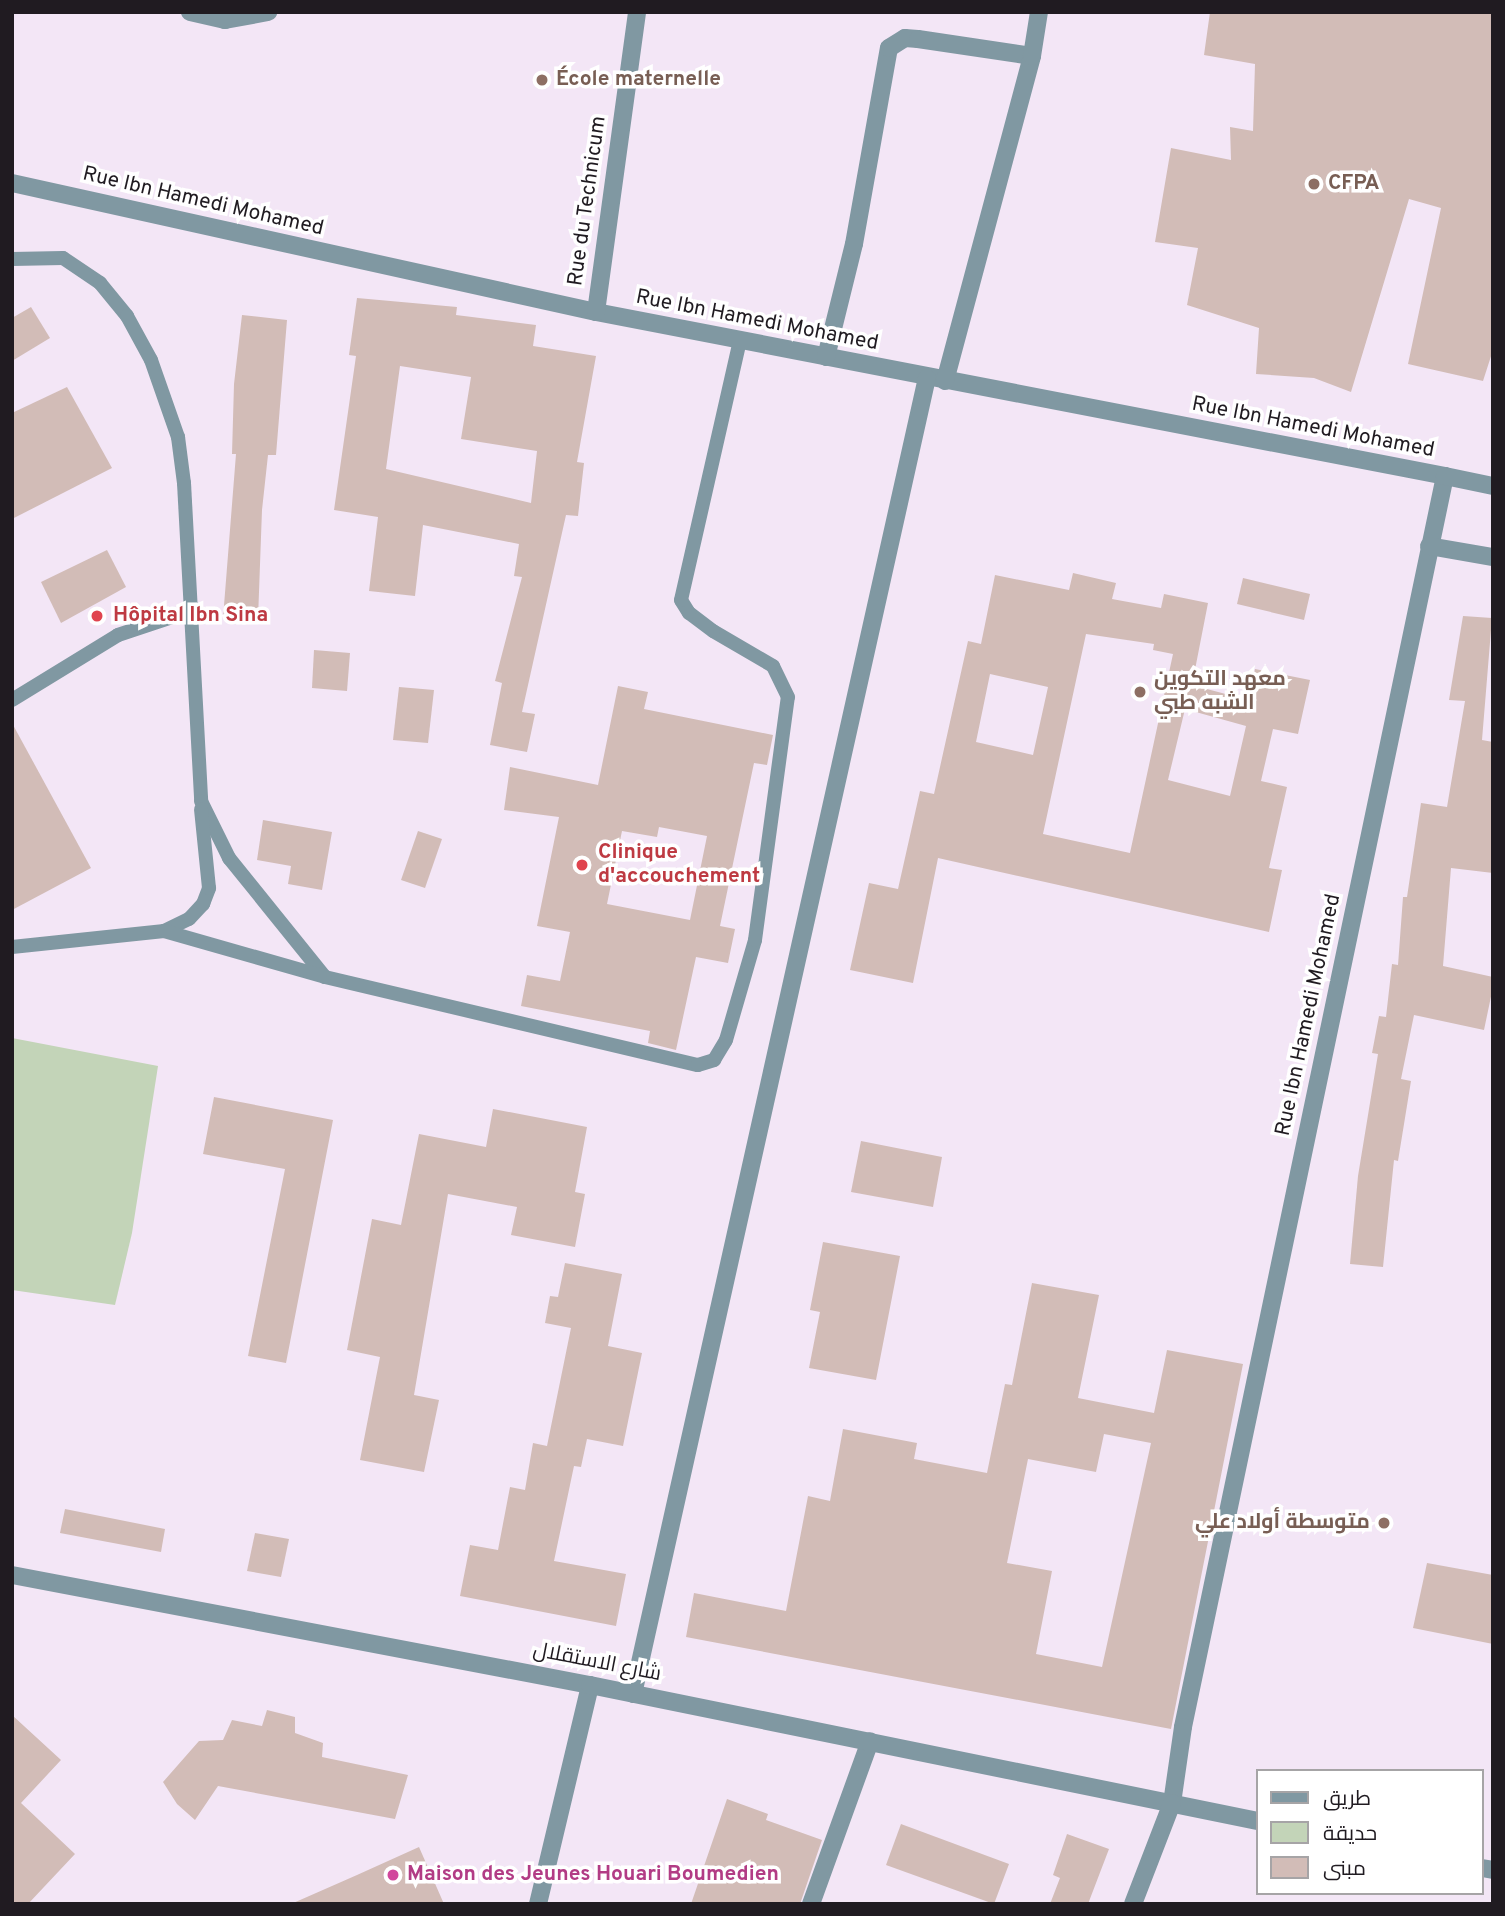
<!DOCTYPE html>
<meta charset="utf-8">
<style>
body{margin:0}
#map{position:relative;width:1505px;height:1916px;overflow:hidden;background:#f3e6f6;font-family:Overpass,Cairo,sans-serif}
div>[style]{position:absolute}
.green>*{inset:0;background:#c3d4b8}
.building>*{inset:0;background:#d2bcb7}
.service>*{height:14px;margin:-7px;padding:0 7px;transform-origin:7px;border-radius:7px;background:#8098a2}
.minor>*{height:18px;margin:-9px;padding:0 9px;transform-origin:9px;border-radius:9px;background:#8098a2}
.tertiary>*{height:18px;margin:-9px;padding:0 9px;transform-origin:9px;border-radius:9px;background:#8098a2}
.dots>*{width:19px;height:19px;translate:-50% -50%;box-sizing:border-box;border:4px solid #fff;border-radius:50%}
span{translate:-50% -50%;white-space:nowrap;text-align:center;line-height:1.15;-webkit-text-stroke:7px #fff;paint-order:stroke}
.education-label{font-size:21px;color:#785e54;font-weight:700}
.left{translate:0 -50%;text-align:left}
.right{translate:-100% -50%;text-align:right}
.street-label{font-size:21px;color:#201b21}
.health-label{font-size:21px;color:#be3a42;font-weight:700}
.hotel-label{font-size:21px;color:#b23c85;font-weight:700}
.frame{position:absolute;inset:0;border:14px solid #201b21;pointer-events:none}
.legend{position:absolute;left:1256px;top:1769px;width:228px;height:126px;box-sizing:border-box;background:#fff;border:2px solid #a6a4a6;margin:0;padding:9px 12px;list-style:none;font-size:21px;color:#201b21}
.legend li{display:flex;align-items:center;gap:14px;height:35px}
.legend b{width:35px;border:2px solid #a6a4a6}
</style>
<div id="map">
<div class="green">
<div style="clip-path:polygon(12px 1038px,158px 1066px,132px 1233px,115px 1305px,12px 1290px)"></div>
</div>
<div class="building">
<div style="clip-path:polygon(1210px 12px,1493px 12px,1493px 350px,1483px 381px,1408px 364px,1441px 208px,1409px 199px,1351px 392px,1314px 378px,1256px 374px,1259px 328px,1187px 305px,1198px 248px,1155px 242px,1171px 148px,1231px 160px,1230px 127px,1253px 131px,1255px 64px,1204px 55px)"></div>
<div style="clip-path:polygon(evenodd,357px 298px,457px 307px,456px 315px,536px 325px,533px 346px,596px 356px,577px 462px,584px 463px,578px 516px,566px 515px,522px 712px,535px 714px,527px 752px,490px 745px,502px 683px,495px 681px,522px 577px,514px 576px,519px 544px,423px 525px,415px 596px,369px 591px,378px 517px,334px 510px,356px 356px,349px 355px,357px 298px,400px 366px,471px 377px,461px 439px,537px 451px,531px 503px,386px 469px,400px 366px)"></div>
<div style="clip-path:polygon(31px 307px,50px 338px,12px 361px,12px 318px)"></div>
<div style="clip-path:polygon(242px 315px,287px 320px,276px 455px,268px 455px,262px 510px,258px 619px,223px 618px,236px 454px,232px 454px,234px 384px)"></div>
<div style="clip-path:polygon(67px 387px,112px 468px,12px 519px,12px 413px)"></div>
<div style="clip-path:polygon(107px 550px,126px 587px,61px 623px,41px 582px)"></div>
<div style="clip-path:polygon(evenodd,1073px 573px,1116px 583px,1112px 599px,1161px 608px,1164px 594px,1208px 603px,1192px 685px,1248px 700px,1255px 669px,1310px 680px,1298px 734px,1273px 729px,1261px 781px,1287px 787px,1269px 868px,1282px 870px,1269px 932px,938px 858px,913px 983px,850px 970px,869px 883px,898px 889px,920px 791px,934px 794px,968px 641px,981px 644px,995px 575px,1069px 590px,1073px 573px,1086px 634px,1154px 644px,1153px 650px,1173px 654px,1130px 853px,1043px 834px,1086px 634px,1073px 573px,990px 674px,1048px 687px,1033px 755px,976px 742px,990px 674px,1073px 573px,1185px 709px,1246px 726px,1230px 796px,1168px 780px,1185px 709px)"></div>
<div style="clip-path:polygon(1243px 578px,1310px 594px,1304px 620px,1237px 604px)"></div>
<div style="clip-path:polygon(1463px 616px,1492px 618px,1482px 740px,1493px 742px,1493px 873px,1451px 868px,1443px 966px,1493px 977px,1493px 987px,1484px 1030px,1414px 1015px,1401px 1079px,1411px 1081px,1398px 1161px,1394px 1160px,1383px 1267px,1350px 1264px,1358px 1176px,1378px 1054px,1372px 1053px,1379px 1016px,1386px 1017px,1392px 964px,1398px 965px,1403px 897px,1407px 897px,1421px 803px,1447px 807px,1465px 701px,1449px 700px)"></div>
<div style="clip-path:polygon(314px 650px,350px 653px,347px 691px,312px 688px)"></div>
<div style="clip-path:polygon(evenodd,618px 686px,648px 692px,644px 709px,773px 735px,767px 765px,754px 763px,720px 926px,735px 929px,728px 963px,696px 957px,676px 1050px,648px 1043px,650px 1031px,521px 1006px,527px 975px,560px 981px,570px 932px,537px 926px,559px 817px,504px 810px,510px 767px,598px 785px,618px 686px,659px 827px,707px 836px,690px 920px,607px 904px,622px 831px,657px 837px,659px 827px)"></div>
<div style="clip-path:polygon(399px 687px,434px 690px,428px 743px,393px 740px)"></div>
<div style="clip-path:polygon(12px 723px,91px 868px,12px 910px)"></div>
<div style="clip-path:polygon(263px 820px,332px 832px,322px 890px,288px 884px,291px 866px,257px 860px)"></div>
<div style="clip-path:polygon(418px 831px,442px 839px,425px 888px,401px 880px)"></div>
<div style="clip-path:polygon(214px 1097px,333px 1120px,286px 1363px,248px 1356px,285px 1169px,203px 1154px)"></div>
<div style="clip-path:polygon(493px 1109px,587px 1127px,575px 1192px,585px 1194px,575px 1247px,511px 1235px,517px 1207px,448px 1194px,414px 1395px,439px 1400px,424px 1472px,360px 1460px,380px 1357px,347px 1350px,372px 1219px,401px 1225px,419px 1134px,486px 1147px)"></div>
<div style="clip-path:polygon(861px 1141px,942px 1157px,933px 1207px,851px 1192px)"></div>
<div style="clip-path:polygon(823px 1242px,900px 1256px,876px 1380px,809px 1368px,820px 1312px,810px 1310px)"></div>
<div style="clip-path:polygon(565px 1263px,622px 1274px,608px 1346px,642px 1353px,623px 1446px,587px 1439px,581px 1467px,574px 1466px,554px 1561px,626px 1574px,616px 1626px,460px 1596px,470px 1545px,498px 1550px,510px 1487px,525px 1490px,533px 1443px,547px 1446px,571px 1328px,545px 1323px,550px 1296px,558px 1297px)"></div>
<div style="clip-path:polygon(evenodd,1032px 1283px,1099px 1295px,1078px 1398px,1154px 1413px,1167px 1350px,1243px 1364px,1171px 1729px,686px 1637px,694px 1593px,786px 1611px,808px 1496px,830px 1501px,843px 1429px,917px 1443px,914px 1459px,987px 1473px,1005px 1384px,1012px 1385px,1032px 1283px,1104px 1434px,1151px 1443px,1102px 1667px,1036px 1654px,1052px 1571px,1007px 1563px,1028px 1459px,1096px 1472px,1104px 1434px)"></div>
<div style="clip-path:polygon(65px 1509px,165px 1529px,161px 1552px,60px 1533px)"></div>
<div style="clip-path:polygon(255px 1533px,289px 1539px,281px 1577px,247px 1571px)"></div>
<div style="clip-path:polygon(1427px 1563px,1493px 1575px,1493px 1644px,1413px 1628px)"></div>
<div style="clip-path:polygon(267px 1710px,295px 1717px,295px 1733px,323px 1743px,322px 1757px,408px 1775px,395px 1819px,218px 1786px,195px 1820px,177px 1804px,163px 1782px,199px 1741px,223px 1740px,232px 1720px,262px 1726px)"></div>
<div style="clip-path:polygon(12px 1715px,61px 1760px,21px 1803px,75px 1854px,28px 1904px,12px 1904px)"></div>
<div style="clip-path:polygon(727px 1799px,768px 1814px,766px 1820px,822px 1840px,800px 1904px,691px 1904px)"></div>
<div style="clip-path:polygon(901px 1824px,1009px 1864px,994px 1904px,886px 1865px)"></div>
<div style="clip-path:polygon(1067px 1834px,1109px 1849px,1088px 1904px,1050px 1904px,1060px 1878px,1053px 1875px)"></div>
<div style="clip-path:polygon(419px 1847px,444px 1904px,291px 1904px,357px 1875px)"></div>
</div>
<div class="service">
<div style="left:12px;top:259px;width:51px;rotate:-1.1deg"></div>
<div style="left:63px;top:258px;width:45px;rotate:34deg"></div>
<div style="left:100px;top:283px;width:43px;rotate:50.7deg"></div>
<div style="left:127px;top:316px;width:50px;rotate:61.4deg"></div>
<div style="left:151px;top:360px;width:82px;rotate:70.7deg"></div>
<div style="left:178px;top:437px;width:46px;rotate:82.6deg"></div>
<div style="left:184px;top:483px;width:318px;rotate:86.9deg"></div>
<div style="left:201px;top:801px;width:64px;rotate:63.8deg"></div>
<div style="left:229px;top:858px;width:153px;rotate:51.1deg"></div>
<div style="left:325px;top:977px;width:383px;rotate:13.3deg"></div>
<div style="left:698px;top:1065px;width:17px;rotate:-17deg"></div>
<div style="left:714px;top:1060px;width:23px;rotate:-59deg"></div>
<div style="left:726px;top:1040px;width:104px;rotate:-73.8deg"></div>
<div style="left:755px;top:940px;width:245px;rotate:-82.3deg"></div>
<div style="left:788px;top:697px;width:34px;rotate:-116deg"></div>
<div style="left:773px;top:666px;width:69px;rotate:-149.7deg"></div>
<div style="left:713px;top:631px;width:30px;rotate:-143deg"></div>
<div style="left:689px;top:613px;width:15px;rotate:-122deg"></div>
<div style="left:681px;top:600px;width:267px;rotate:-77.2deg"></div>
<div style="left:12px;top:700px;width:124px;rotate:-31.5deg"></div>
<div style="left:118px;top:635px;width:79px;rotate:-18.4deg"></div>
<div style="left:164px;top:931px;width:28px;rotate:-26deg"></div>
<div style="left:189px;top:919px;width:21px;rotate:-47deg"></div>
<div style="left:203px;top:904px;width:17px;rotate:-69deg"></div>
<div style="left:209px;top:888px;width:79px;rotate:-95.8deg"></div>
<div style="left:12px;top:947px;width:153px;rotate:-6deg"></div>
<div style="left:164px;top:931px;width:167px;rotate:15.9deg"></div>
</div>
<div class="minor">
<div style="left:190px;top:12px;width:36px;rotate:13deg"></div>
<div style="left:225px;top:20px;width:44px;rotate:-10.5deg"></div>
<div style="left:12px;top:183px;width:598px;rotate:12.46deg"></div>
<div style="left:596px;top:312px;width:865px;rotate:10.93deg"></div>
<div style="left:1445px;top:476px;width:1278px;rotate:101.83deg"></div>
<div style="left:1183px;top:1727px;width:77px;rotate:98.2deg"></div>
<div style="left:596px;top:312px;width:303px;rotate:-82.2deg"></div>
<div style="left:826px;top:357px;width:116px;rotate:-76.1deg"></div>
<div style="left:854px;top:244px;width:199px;rotate:-79.9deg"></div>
<div style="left:889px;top:48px;width:19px;rotate:-32deg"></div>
<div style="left:905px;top:38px;width:13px;rotate:4deg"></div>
<div style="left:918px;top:39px;width:115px;rotate:8.5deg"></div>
<div style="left:945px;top:381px;width:336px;rotate:-75deg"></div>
<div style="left:1032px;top:56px;width:45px;rotate:-81deg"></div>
<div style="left:1445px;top:476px;width:49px;rotate:11.8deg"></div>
<div style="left:1429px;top:546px;width:65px;rotate:9.8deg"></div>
<div style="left:633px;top:1694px;width:1348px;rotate:-77.41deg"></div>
<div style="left:538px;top:1904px;width:225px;rotate:-76.6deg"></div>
<div style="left:811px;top:1904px;width:173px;rotate:-70.1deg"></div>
</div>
<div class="tertiary">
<div style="left:12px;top:1575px;width:588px;rotate:10.78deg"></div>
<div style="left:590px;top:1685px;width:682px;rotate:11.51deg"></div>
<div style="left:1482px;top:1868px;width:11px;rotate:10deg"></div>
<div style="left:1133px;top:1904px;width:108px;rotate:-68.9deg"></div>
</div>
<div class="dots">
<div style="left:542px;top:80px;background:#8d6e63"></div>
<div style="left:1314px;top:184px;background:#8d6e63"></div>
<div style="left:97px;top:616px;background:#e0444e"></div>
<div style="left:1140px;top:692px;background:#8d6e63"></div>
<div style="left:582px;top:865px;background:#e0444e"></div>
<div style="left:1384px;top:1523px;background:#8d6e63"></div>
<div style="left:393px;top:1875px;background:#d1479c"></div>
</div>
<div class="education-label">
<span class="left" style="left:556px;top:80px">École maternelle</span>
<span class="left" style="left:1328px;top:184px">CFPA</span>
<span class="left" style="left:1154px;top:692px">معهد التكوين<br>الشبه طبي</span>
<span class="right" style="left:1370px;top:1523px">متوسطة أولاد علي</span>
</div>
<div class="street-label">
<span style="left:588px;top:201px;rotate:-82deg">Rue du Technicum</span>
<span style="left:203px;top:202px;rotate:13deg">Rue Ibn Hamedi Mohamed</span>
<span style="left:757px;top:321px;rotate:11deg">Rue Ibn Hamedi Mohamed</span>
<span style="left:1313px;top:428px;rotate:11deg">Rue Ibn Hamedi Mohamed</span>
<span style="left:1309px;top:1015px;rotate:-78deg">Rue Ibn Hamedi Mohamed</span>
<span style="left:597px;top:1663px;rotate:11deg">شارع الاستقلال</span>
</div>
<div class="health-label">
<span class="left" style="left:113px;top:616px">Hôpital Ibn Sina</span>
<span class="left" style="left:598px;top:865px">Clinique<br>d'accouchement</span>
</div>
<div class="hotel-label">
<span class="left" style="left:407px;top:1875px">Maison des Jeunes Houari Boumedien</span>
</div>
<div class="frame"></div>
<ul class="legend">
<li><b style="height:9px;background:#8098a2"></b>طريق</li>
<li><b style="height:19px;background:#c3d4b8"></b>حديقة</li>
<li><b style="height:19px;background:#d2bcb7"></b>مبنى</li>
</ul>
</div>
